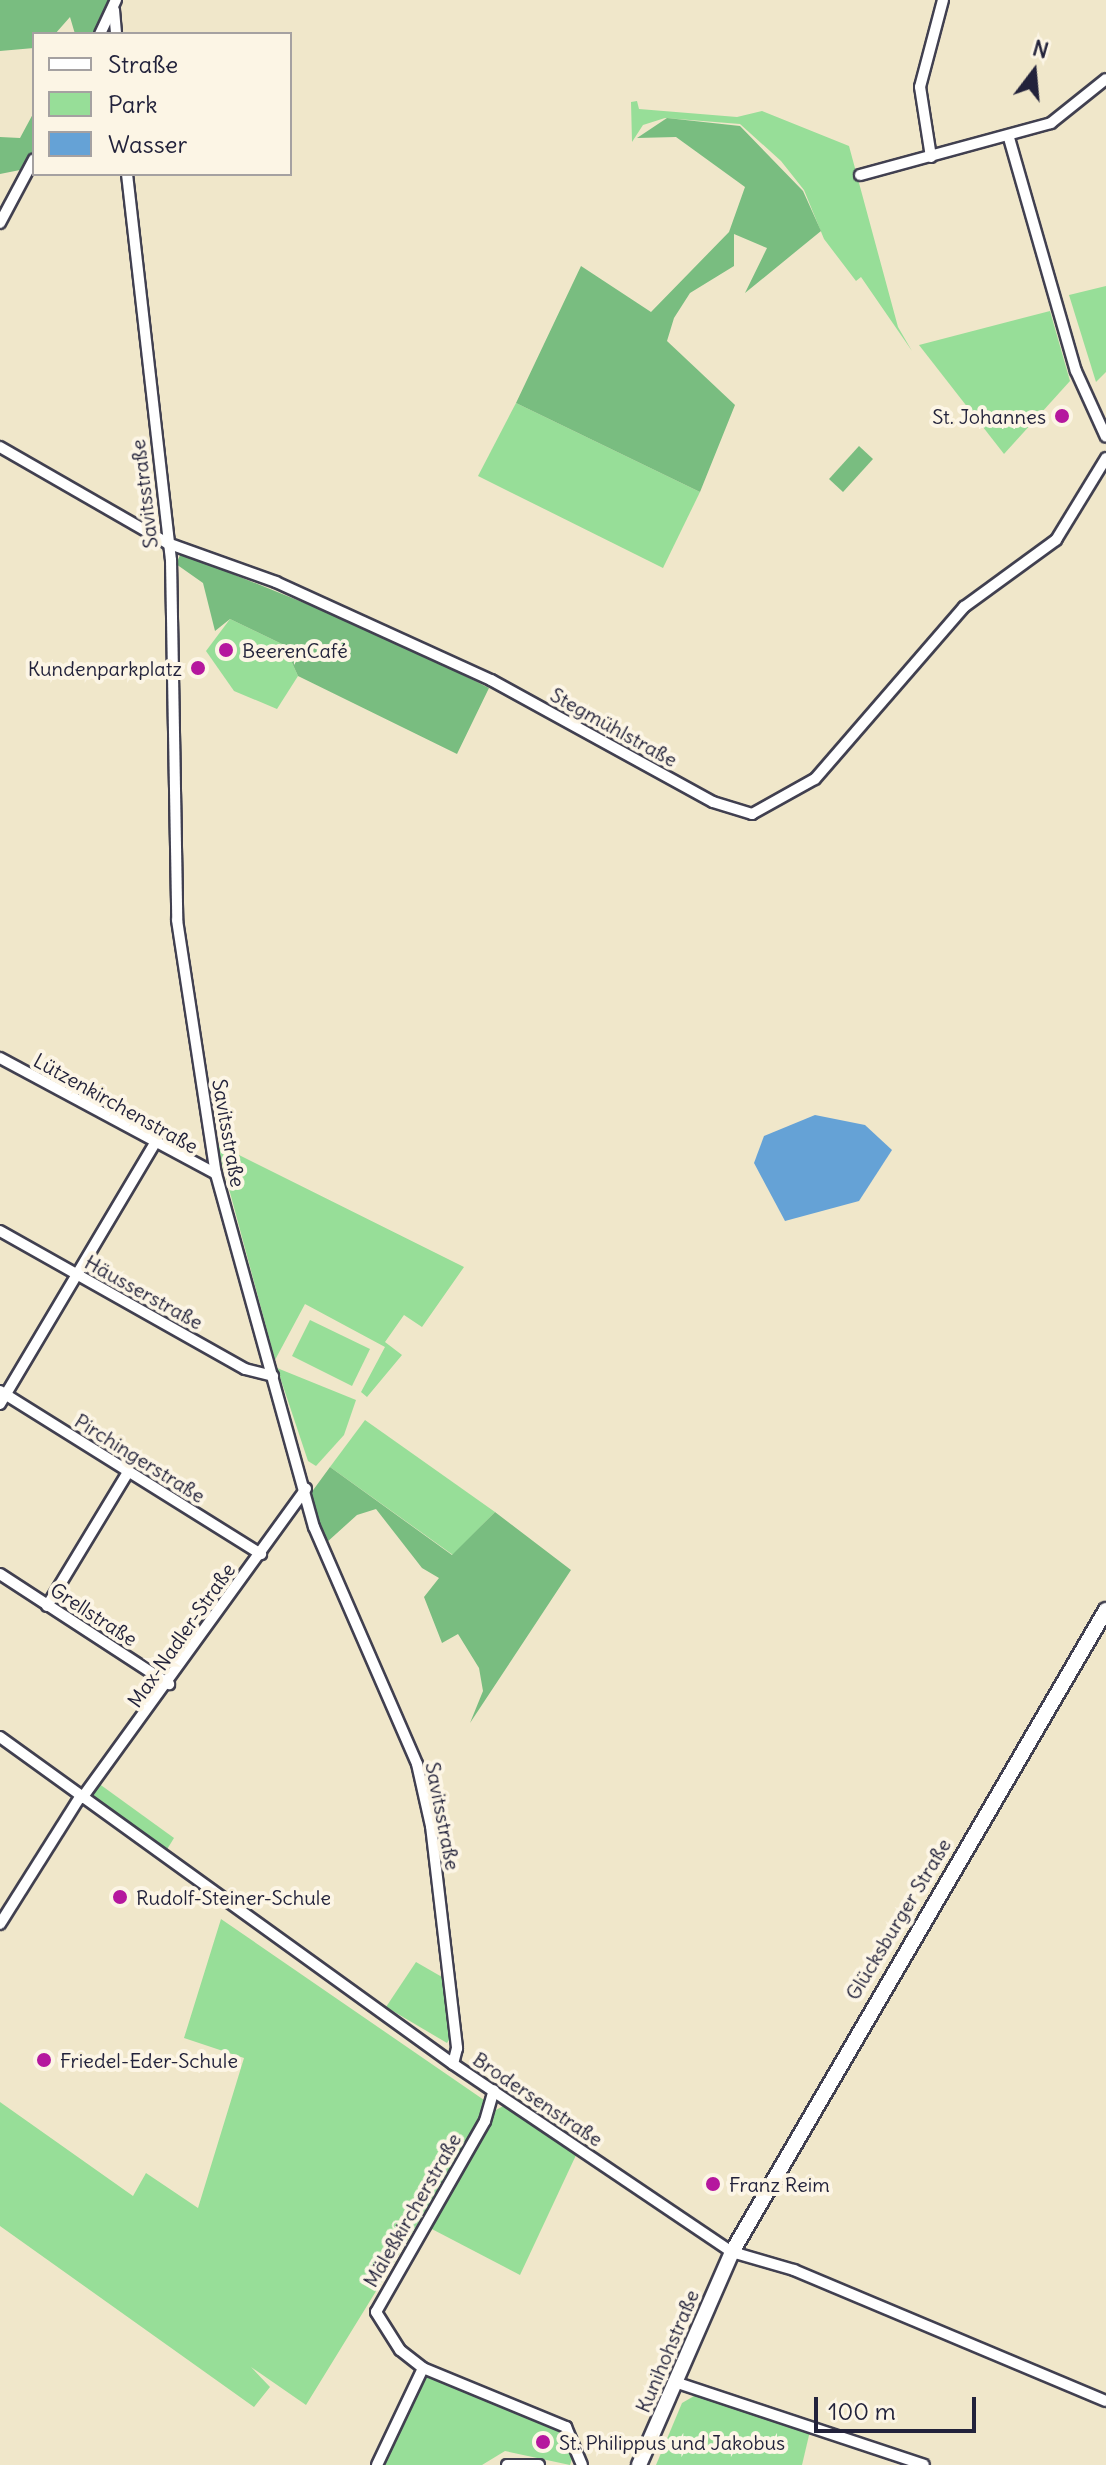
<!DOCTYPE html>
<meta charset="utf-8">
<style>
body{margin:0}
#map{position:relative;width:1106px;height:2465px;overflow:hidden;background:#f0e7ca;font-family:Delius,sans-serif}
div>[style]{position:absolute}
.green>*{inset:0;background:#97de98}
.forest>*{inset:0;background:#79bd80}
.water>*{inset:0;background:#65a2d6}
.roads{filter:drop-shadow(2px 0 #414050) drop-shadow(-2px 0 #414050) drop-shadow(0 2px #414050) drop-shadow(0 -2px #414050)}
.street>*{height:10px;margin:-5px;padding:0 5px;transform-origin:5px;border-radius:5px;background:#fff}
.secondary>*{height:14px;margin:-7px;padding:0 7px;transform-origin:7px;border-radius:7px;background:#fff}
.dots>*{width:22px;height:22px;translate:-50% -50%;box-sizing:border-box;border:4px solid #fcf5e5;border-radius:50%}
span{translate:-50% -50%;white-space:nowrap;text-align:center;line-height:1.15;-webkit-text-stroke:8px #fcf5e5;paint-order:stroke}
.poi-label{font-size:20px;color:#22223b}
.right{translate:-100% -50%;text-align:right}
.left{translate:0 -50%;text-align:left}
.street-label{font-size:20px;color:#22223b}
.legend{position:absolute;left:32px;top:32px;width:260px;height:144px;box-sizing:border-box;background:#fcf5e5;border:2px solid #a5a1a1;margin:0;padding:10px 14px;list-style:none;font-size:24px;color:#22223b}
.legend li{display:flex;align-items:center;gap:16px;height:40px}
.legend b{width:40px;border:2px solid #a5a1a1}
.north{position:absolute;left:994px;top:32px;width:80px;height:80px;-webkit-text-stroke:6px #fcf5e5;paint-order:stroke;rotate:16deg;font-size:22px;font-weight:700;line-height:32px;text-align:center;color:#22223b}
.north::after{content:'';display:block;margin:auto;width:28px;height:36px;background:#22223b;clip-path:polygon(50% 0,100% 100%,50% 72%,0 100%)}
.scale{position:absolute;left:814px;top:2397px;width:162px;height:36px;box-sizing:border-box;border:4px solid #22223b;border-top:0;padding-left:10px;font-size:24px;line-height:28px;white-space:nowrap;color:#22223b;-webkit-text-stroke:6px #fcf5e5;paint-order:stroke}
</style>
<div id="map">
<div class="green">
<div style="clip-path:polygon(637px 101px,639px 109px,737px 117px,762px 111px,849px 146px,898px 327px,912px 351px,861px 277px,856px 281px,824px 239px,804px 190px,781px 161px,740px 124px,665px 118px,643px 125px,632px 142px,631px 102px)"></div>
<div style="clip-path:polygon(1106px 286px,1106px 372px,1096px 382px,1069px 295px)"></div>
<div style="clip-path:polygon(1050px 311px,1070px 381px,1004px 454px,919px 345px)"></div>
<div style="clip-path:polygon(516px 403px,700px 492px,663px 568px,478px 476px)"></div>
<div style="clip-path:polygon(230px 619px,284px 645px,298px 676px,277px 709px,234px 691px,206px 651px)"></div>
<div style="clip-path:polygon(217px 1144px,464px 1267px,422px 1327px,404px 1315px,385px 1342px,402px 1355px,367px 1397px,361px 1392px,385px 1347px,305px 1304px,275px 1360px)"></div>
<div style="clip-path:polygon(310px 1320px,370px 1349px,352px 1386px,292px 1356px)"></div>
<div style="clip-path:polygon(277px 1368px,356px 1400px,344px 1435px,316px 1466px,308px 1461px)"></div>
<div style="clip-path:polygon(365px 1420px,495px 1512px,453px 1555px,330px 1467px)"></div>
<div style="clip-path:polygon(98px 1783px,174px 1838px,166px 1851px,88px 1797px)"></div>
<div style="clip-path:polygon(221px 1919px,484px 2100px,482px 2119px,306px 2405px,251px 2367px,270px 2387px,254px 2407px,0 2226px,0 2102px,133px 2196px,146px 2173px,198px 2208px,244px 2058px,184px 2038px)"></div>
<div style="clip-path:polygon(416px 1962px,442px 1977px,452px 2035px,447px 2043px,386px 2007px)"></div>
<div style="clip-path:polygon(507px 2104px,577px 2153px,520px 2275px,428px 2227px,492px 2112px)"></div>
<div style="clip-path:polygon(428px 2374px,562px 2429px,575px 2450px,570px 2465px,505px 2451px,482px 2465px,384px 2465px)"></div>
<div style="clip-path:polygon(701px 2392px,810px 2431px,802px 2465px,656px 2465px,682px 2403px)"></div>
</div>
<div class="forest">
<div style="clip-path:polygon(0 0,112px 0,98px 34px,75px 34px,70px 17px,55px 34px,34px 34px,34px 48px,0 51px)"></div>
<div style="clip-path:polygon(34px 112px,34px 153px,25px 169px,0 174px,0 137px,20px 138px)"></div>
<div style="clip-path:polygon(667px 118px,740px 126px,803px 191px,821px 231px,745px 293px,767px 248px,734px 234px,734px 266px,690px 293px,674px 318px,667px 341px,735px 405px,700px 492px,516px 403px,581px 266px,651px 312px,729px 232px,745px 187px,676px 137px,637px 138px)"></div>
<div style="clip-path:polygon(859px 446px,873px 459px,843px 492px,829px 479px)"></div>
<div style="clip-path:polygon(181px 553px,388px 637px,489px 688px,457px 754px,298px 676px,284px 645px,230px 619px,215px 631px,203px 583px,176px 564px)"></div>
<div style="clip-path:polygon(330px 1467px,452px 1555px,495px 1512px,571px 1570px,470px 1723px,483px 1691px,479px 1668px,458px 1634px,442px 1643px,424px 1597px,439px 1578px,422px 1568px,376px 1509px,357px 1515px,326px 1543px,311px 1493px)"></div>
</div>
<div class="water">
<div style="clip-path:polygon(815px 1115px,865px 1125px,892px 1150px,859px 1201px,785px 1221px,754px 1163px,764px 1136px)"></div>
</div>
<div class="roads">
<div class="street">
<div style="left:114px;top:10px;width:24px;rotate:85deg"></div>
<div style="left:100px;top:34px;width:38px;rotate:-65deg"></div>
<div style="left:1009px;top:138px;width:242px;rotate:74deg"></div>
<div style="left:1076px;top:371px;width:72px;rotate:65.6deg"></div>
<div style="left:931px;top:157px;width:71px;rotate:-98.9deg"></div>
<div style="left:920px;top:87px;width:90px;rotate:-75.2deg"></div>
<div style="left:127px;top:174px;width:388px;rotate:83.5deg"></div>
<div style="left:171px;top:560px;width:360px;rotate:89deg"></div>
<div style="left:177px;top:920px;width:257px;rotate:81.3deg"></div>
<div style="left:216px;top:1174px;width:366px;rotate:74.5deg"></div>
<div style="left:314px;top:1527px;width:258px;rotate:66.5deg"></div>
<div style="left:417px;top:1764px;width:64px;rotate:77.3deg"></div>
<div style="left:431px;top:1826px;width:224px;rotate:83.3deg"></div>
<div style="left:457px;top:2048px;width:16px;rotate:104deg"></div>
<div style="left:860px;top:175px;width:198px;rotate:-15.2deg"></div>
<div style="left:1051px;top:123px;width:70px;rotate:-38.7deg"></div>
<div style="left:0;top:223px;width:72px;rotate:-62deg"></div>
<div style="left:0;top:447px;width:193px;rotate:29.9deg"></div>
<div style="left:167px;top:543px;width:116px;rotate:19.7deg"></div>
<div style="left:276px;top:582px;width:236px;rotate:24.5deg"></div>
<div style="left:491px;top:680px;width:253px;rotate:28.8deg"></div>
<div style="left:713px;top:802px;width:41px;rotate:17.1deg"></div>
<div style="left:752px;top:814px;width:72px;rotate:-29.1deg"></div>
<div style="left:815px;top:779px;width:228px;rotate:-49.1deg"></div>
<div style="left:964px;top:607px;width:114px;rotate:-36.1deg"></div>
<div style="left:1056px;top:540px;width:96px;rotate:-58.6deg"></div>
<div style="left:0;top:1058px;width:245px;rotate:28.2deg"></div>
<div style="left:0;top:1231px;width:281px;rotate:29.4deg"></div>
<div style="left:245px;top:1369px;width:29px;rotate:14deg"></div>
<div style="left:0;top:1391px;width:308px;rotate:32deg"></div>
<div style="left:0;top:1404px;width:301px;rotate:-59.3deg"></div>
<div style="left:0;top:1574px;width:202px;rotate:33.1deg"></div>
<div style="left:47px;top:1606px;width:157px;rotate:-58.8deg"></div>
<div style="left:0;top:1737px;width:559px;rotate:35.82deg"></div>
<div style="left:453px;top:2064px;width:336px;rotate:34deg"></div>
<div style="left:732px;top:2252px;width:65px;rotate:16.2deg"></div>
<div style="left:794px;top:2270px;width:338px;rotate:22.8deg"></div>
<div style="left:82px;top:1798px;width:382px;rotate:-54.1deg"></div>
<div style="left:0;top:1924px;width:150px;rotate:-57.8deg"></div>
<div style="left:423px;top:2368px;width:155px;rotate:22.4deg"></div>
<div style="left:566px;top:2427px;width:41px;rotate:67.2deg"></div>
<div style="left:678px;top:2383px;width:259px;rotate:18.4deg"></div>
<div style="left:377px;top:2465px;width:107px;rotate:-64.6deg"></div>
<div style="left:423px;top:2368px;width:29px;rotate:-142deg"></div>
<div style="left:400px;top:2350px;width:45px;rotate:-122.3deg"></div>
<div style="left:376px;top:2312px;width:220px;rotate:-60.3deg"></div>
<div style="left:485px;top:2121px;width:32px;rotate:-74deg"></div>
<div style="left:507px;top:2465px;width:32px"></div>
</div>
<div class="secondary">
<div style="left:639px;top:2465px;width:232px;rotate:-66.4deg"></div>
<div style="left:732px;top:2252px;width:743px;rotate:-59.78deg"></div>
</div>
</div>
<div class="dots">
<div style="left:1062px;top:416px;background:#b5179e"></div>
<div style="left:226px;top:650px;background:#b5179e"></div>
<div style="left:198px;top:668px;background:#b5179e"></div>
<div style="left:120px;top:1897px;background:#b5179e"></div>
<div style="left:44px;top:2060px;background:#b5179e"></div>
<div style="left:713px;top:2184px;background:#b5179e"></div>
<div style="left:543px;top:2442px;background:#b5179e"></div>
</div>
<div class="poi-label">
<span class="right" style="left:1046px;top:416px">St. Johannes</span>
<span class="left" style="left:242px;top:650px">BeerenCafé</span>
<span class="right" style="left:182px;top:668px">Kundenparkplatz</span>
<span class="left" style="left:136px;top:1897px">Rudolf-Steiner-Schule</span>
<span class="left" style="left:60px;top:2060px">Friedel-Eder-Schule</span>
<span class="left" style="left:729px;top:2184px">Franz Reim</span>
<span class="left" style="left:559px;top:2442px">St. Philippus und Jakobus</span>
</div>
<div class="street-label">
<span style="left:144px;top:494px;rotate:-97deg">Savitsstraße</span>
<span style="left:614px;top:727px;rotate:29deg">Stegmühlstraße</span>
<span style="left:116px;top:1103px;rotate:29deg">Lützenkirchenstraße</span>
<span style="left:229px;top:1133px;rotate:80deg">Savitsstraße</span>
<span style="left:144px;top:1292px;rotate:29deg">Häusserstraße</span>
<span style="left:140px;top:1458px;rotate:32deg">Pirchingerstraße</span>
<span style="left:94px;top:1614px;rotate:33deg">Grellstraße</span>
<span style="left:181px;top:1635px;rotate:-55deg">Max-Nadler-Straße</span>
<span style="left:443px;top:1816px;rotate:79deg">Savitsstraße</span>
<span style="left:898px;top:1919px;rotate:-59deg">Glücksburger Straße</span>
<span style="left:538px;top:2099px;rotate:34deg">Brodersenstraße</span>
<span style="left:412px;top:2210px;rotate:-60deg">Mäleßkircherstraße</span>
<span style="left:667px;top:2351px;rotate:-67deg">Kunihohstraße</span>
</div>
<ul class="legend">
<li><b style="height:10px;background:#fff"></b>Straße</li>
<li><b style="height:22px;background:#97de98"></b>Park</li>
<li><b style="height:22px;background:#65a2d6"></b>Wasser</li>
</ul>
<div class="north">N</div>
<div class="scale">100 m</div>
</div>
